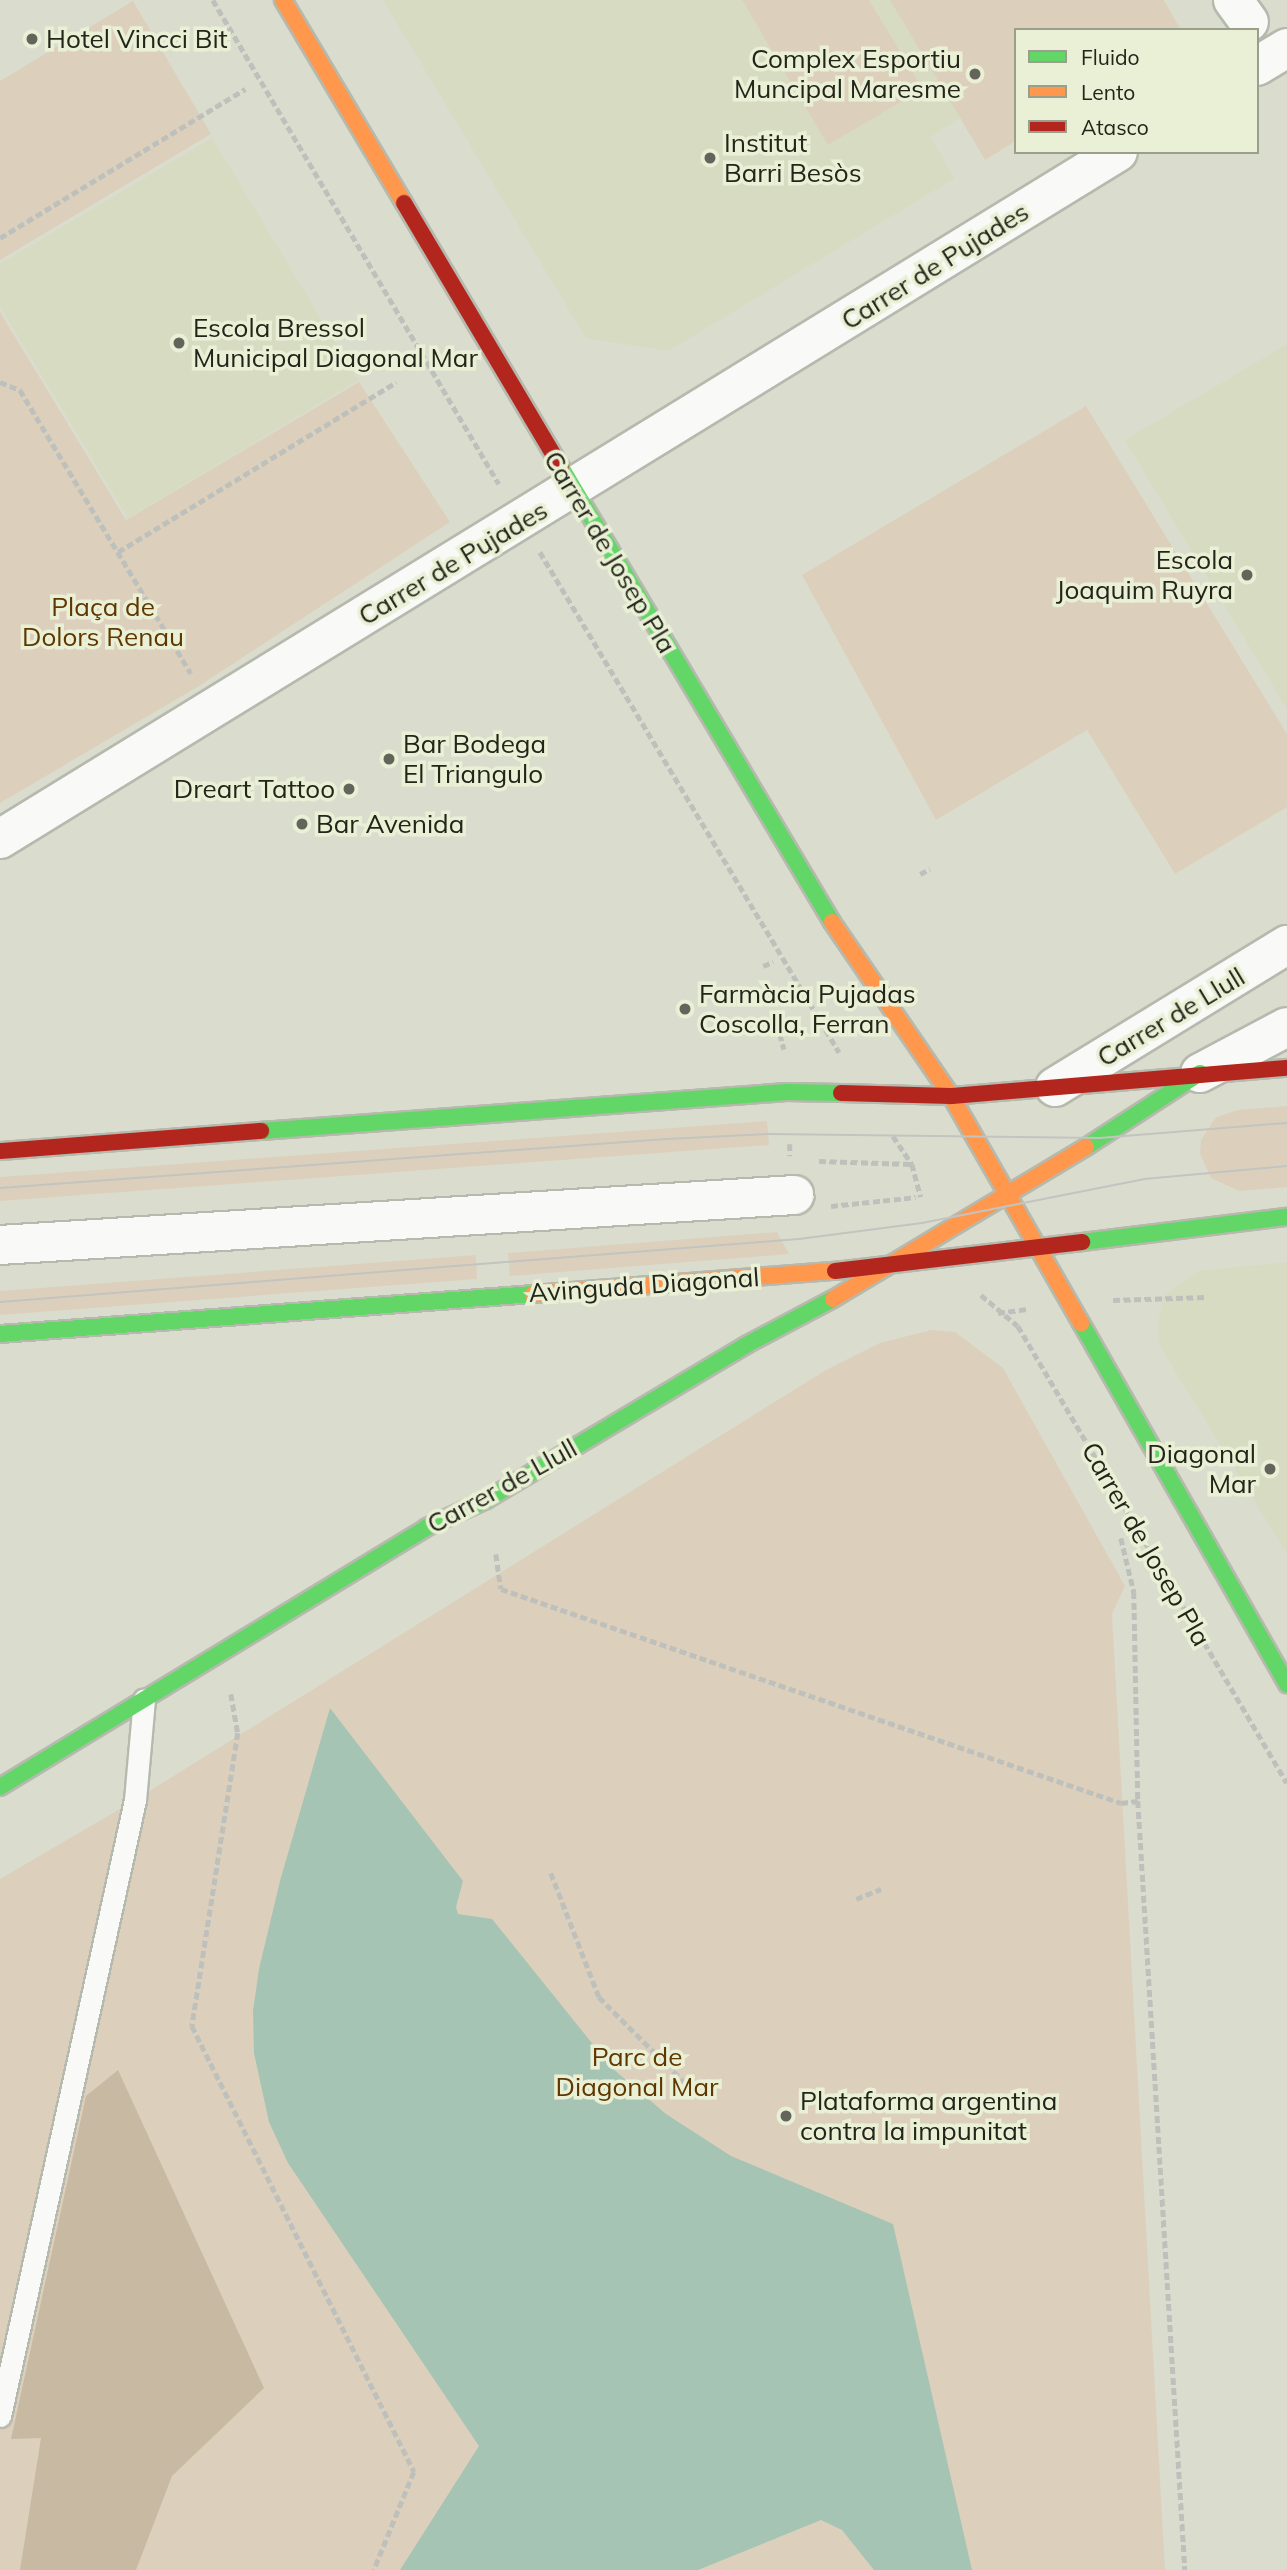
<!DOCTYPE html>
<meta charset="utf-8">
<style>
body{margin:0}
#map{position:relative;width:1287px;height:2570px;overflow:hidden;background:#daddce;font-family:Mulish,sans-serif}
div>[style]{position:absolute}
.built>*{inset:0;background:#d6dbc2}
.green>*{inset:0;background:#dcd0bc}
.forest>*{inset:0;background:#c8b9a3}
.water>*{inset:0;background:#a5c4b3}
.path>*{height:4.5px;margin-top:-2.25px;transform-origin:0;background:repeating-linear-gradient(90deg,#bec0bb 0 7px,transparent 0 10.5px)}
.roads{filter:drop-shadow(2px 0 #b6b9ad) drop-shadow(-2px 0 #b6b9ad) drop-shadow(0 2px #b6b9ad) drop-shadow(0 -2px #b6b9ad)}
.lane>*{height:21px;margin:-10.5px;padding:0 10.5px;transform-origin:10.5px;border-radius:10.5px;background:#f9faf8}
.street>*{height:38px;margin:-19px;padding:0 19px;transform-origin:19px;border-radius:19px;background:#f9faf8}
.fast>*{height:16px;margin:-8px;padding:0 8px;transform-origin:8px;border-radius:8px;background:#63d668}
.slow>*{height:16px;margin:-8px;padding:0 8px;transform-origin:8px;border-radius:8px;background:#ff974d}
.jam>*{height:16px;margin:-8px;padding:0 8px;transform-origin:8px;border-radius:8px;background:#b3261e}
.tram>*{height:2px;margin:-1px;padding:0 1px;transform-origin:1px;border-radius:1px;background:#c3c4c0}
.dots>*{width:19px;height:19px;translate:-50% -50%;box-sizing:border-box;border:4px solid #eaf0d5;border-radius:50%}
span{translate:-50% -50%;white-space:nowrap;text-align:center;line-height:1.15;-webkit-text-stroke:7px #eaf0d5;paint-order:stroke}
.poi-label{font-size:26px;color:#23251b}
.left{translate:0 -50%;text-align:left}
.right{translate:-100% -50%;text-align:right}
.street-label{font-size:26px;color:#23251b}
.park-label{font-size:26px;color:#5f3701}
.legend{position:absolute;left:1014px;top:28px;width:245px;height:126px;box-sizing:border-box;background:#eaf0d5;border:2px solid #9a9f8b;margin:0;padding:9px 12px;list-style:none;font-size:21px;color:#23251b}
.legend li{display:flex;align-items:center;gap:14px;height:35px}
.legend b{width:35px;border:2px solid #9a9f8b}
</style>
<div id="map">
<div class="built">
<div style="clip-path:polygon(383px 0,890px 0,960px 118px,930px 137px,955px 178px,668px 351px,586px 338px)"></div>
<div style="clip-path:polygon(212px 138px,358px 380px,128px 518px,0 306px,0 264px)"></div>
<div style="clip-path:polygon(1287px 344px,1287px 709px,1125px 440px)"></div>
<div style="clip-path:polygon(1287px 1262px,1287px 1554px,1160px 1346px,1157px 1331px,1163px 1297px,1198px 1271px)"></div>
</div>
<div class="green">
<div style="clip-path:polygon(742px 0,869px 0,923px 89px,828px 145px)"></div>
<div style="clip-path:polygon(890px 0,1164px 0,1181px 30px,1016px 30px,1016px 141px,985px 160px)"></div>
<div style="clip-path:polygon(133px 1px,211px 134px,0 260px,0 81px)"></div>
<div style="clip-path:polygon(0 312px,126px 520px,359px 382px,450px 522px,199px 686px,0 803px)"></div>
<div style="clip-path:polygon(1086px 406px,1287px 734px,1287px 807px,1175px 874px,1087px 730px,936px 820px,802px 575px)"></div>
<div style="clip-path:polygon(1287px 1106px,1287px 1187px,1239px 1191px,1211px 1178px,1200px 1154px,1201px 1140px,1216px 1117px,1238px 1110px)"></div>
<div style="clip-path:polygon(767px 1121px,769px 1145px,0 1201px,0 1177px)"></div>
<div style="clip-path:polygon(777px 1232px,789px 1254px,510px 1276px,508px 1253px)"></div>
<div style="clip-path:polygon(476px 1255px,477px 1279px,0 1315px,0 1291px)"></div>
<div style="clip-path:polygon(931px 1330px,955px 1332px,1003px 1368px,1125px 1586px,1112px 1614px,1165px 2570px,0 2570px,0 1879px,135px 1800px,826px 1370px,880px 1343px)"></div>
</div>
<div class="forest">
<div style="clip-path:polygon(118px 2070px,264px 2388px,172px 2476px,136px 2570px,20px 2570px,41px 2438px,11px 2439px,86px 2096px)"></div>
</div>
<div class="water">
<div style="clip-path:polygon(330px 1708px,463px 1881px,456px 1907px,458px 1914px,492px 1919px,612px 2068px,666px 2114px,731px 2156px,893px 2224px,972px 2570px,874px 2570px,842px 2530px,821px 2520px,698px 2570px,400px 2570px,479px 2446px,288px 2163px,269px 2122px,254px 2053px,253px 2011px,259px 1969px,280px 1881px)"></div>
</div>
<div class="path">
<div style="left:213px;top:0;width:562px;rotate:59.42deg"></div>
<div style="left:0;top:238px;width:287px;rotate:-31.3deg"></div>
<div style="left:0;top:382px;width:22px;rotate:22deg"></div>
<div style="left:20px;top:390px;width:331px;rotate:58.9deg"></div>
<div style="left:118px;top:552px;width:326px;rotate:-31.4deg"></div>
<div style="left:540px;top:552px;width:583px;rotate:59.12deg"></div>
<div style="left:920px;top:874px;width:11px;rotate:-27deg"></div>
<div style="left:763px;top:966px;width:11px;rotate:-22deg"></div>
<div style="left:780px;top:1034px;width:16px;rotate:75deg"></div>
<div style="left:893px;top:1136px;width:34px;rotate:56deg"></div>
<div style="left:912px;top:1164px;width:34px;rotate:75deg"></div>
<div style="left:790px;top:1144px;width:12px;rotate:90deg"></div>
<div style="left:819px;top:1161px;width:92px;rotate:1.9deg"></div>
<div style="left:831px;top:1206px;width:85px;rotate:-6deg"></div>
<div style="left:981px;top:1295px;width:48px;rotate:40deg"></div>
<div style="left:1018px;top:1326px;width:530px;rotate:59.52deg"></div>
<div style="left:1113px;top:1300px;width:94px;rotate:-1.8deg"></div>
<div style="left:998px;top:1313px;width:29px;rotate:-8deg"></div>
<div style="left:1121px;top:1538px;width:56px;rotate:76.5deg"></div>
<div style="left:1134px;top:1592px;width:209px;rotate:88.9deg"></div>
<div style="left:1138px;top:1801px;width:770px;rotate:86.5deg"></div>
<div style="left:496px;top:1554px;width:35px;rotate:82deg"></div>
<div style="left:501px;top:1589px;width:656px;rotate:19.04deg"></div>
<div style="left:1121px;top:1803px;width:17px;rotate:-7deg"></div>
<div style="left:231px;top:1694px;width:40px;rotate:80deg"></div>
<div style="left:238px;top:1733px;width:297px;rotate:98.9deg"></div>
<div style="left:192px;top:2026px;width:498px;rotate:63.5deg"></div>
<div style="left:414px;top:2472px;width:106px;rotate:112.2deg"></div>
<div style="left:551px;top:1873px;width:133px;rotate:68.8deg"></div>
<div style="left:599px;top:1997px;width:136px;rotate:45deg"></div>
<div style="left:856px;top:1899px;width:27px;rotate:-22deg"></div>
</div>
<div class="roads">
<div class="lane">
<div style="left:0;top:2416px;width:631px;rotate:-77.64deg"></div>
<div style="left:135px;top:1800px;width:101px;rotate:-84.9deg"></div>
</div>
<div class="street">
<div style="left:1233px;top:0;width:27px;rotate:54deg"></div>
<div style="left:1257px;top:66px;width:35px;rotate:-31deg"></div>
<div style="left:0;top:839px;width:1312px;rotate:-31.57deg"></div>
<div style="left:1200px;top:1073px;width:98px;rotate:-27.9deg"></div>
<div style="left:1055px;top:1087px;width:272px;rotate:-31.5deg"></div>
<div style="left:0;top:1245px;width:796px;rotate:-3.6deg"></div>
</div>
<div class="fast">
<div style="left:561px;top:467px;width:530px;rotate:59.22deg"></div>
<div style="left:261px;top:1131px;width:527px;rotate:-4.24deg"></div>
<div style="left:787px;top:1092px;width:54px;rotate:1.1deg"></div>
<div style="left:1086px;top:1147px;width:136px;rotate:-33deg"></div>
<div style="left:1082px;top:1242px;width:207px;rotate:-7deg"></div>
<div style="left:1081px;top:1323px;width:416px;rotate:60.3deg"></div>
<div style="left:0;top:1334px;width:534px;rotate:-4.29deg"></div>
<div style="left:0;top:1787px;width:500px;rotate:-31.3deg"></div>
<div style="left:427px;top:1527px;width:65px;rotate:-24.6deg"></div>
<div style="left:486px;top:1500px;width:303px;rotate:-30.8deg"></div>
<div style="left:746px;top:1345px;width:98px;rotate:-27.9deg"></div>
</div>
<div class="slow">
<div style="left:283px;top:0;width:236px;rotate:59.2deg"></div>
<div style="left:832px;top:922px;width:211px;rotate:55.6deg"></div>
<div style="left:951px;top:1096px;width:262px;rotate:60.2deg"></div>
<div style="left:533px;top:1294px;width:303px;rotate:-4.4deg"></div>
<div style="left:833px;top:1299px;width:295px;rotate:-31deg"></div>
</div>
<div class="jam">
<div style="left:404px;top:203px;width:307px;rotate:59.3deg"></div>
<div style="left:841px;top:1093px;width:110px;rotate:1.6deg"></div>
<div style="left:951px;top:1096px;width:337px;rotate:-4.8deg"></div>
<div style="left:0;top:1151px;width:262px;rotate:-4.4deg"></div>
<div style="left:835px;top:1271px;width:249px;rotate:-6.7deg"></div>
</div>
</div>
<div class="tram">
<div style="left:0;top:1188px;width:668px;rotate:-4.21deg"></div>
<div style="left:666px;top:1139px;width:103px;rotate:-2.8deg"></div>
<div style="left:769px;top:1134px;width:331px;rotate:0.7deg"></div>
<div style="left:1100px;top:1138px;width:188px;rotate:-4.6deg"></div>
<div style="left:0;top:1302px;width:801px;rotate:-4.51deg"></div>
<div style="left:799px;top:1239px;width:124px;rotate:-7.4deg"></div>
<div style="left:922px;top:1223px;width:227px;rotate:-11.2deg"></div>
<div style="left:1145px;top:1179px;width:143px;rotate:-5.2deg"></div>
</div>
<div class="dots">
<div style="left:32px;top:39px;background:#63655a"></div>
<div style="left:975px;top:74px;background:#63655a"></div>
<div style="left:710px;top:158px;background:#63655a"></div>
<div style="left:179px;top:343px;background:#63655a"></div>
<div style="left:1247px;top:575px;background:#63655a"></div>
<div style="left:389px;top:759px;background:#63655a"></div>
<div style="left:349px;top:789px;background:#63655a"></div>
<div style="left:302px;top:824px;background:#63655a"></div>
<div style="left:685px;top:1009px;background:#63655a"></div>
<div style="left:1270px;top:1469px;background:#63655a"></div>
<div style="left:786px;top:2116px;background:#63655a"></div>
</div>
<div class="poi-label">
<span class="left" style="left:46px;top:39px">Hotel Vincci Bit</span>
<span class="right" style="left:961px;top:74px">Complex Esportiu<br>Muncipal Maresme</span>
<span class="left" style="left:724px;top:158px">Institut<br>Barri Besòs</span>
<span class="left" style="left:193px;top:343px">Escola Bressol<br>Municipal Diagonal Mar</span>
<span class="right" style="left:1233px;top:575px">Escola<br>Joaquim Ruyra</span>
<span class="left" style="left:403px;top:759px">Bar Bodega<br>El Triangulo</span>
<span class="right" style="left:335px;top:789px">Dreart Tattoo</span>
<span class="left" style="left:316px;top:824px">Bar Avenida</span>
<span class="left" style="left:699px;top:1009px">Farmàcia Pujadas<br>Coscolla, Ferran</span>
<span class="right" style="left:1256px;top:1469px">Diagonal<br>Mar</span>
<span class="left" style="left:800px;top:2116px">Plataforma argentina<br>contra la impunitat</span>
</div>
<div class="street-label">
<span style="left:935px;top:266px;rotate:-32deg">Carrer de Pujades</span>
<span style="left:610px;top:552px;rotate:59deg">Carrer de Josep Pla</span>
<span style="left:453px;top:563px;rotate:-31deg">Carrer de Pujades</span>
<span style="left:1171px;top:1017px;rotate:-31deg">Carrer de Llull</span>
<span style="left:644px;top:1285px;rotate:-4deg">Avinguda Diagonal</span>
<span style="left:502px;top:1486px;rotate:-29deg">Carrer de Llull</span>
<span style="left:1146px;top:1544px;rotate:60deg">Carrer de Josep Pla</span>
</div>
<div class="park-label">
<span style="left:103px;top:622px">Plaça de<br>Dolors Renau</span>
<span style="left:637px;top:2072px">Parc de<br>Diagonal Mar</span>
</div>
<ul class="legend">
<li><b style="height:9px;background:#63d668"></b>Fluido</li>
<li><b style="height:9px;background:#ff974d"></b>Lento</li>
<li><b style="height:9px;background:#b3261e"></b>Atasco</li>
</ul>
</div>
